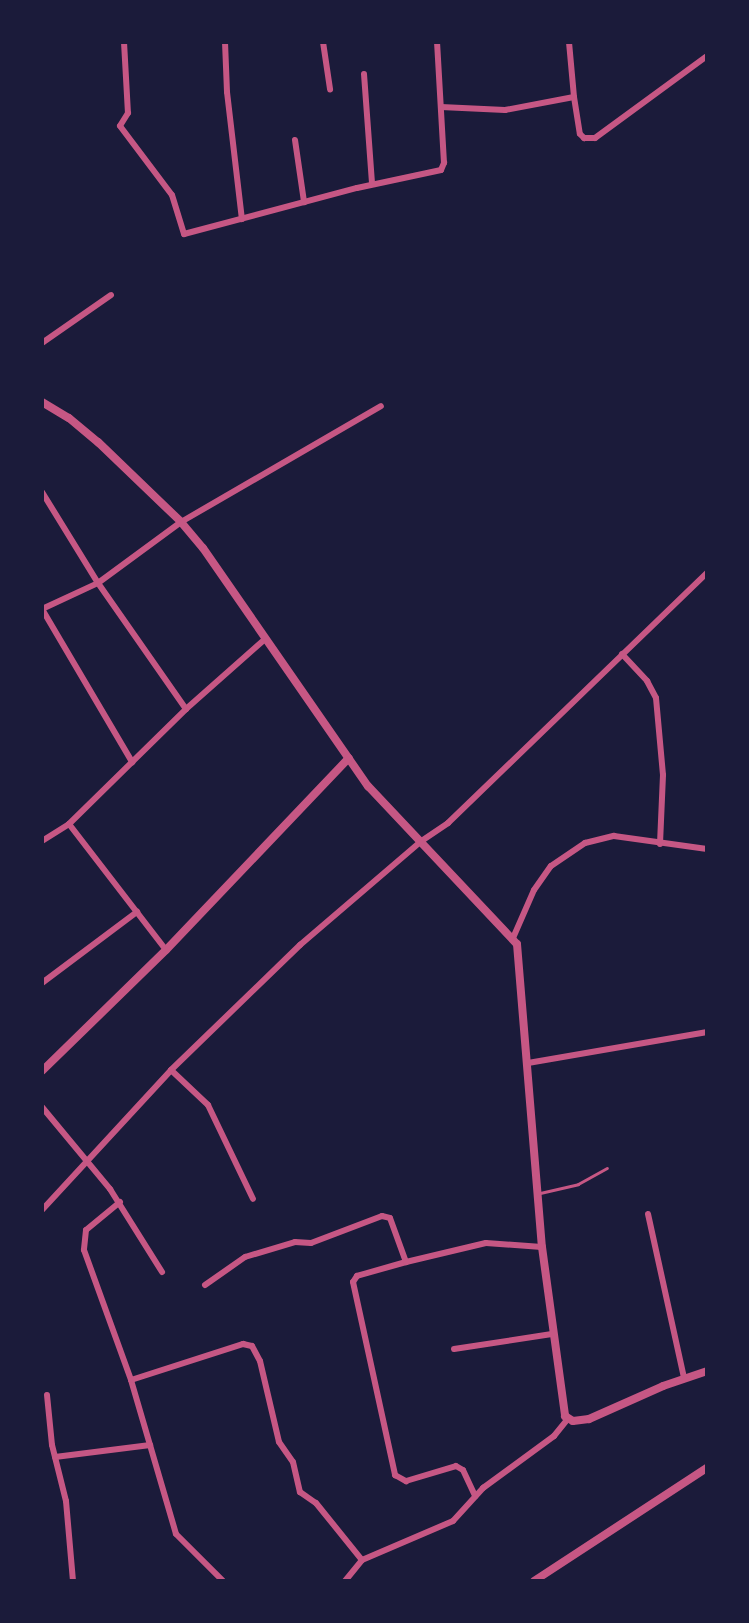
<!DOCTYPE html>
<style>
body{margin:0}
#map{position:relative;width:749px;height:1623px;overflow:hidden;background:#1b1b3a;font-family:"DejaVu Sans",sans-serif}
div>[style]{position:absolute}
.service>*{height:3px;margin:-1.5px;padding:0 1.5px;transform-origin:1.5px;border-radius:1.5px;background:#c65784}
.minor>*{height:6px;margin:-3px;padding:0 3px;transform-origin:3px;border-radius:3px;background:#c65784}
.tertiary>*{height:8px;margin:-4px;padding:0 4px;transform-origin:4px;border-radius:4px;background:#c65784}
span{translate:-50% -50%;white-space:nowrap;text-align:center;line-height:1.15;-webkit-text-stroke:7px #1b1b3a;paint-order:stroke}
.frame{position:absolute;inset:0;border:44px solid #1b1b3a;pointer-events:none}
</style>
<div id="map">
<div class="service">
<div style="left:540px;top:1193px;width:39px;rotate:-13deg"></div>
<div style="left:578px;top:1184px;width:33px;rotate:-29deg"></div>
</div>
<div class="minor">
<div style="left:124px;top:42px;width:71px;rotate:86.8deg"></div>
<div style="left:128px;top:113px;width:15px;rotate:122deg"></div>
<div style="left:120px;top:126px;width:86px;rotate:53deg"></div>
<div style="left:172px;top:195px;width:41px;rotate:72.9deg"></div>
<div style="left:184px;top:234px;width:179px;rotate:-14.9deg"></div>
<div style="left:357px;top:188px;width:86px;rotate:-12.1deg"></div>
<div style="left:441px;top:170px;width:8px;rotate:-67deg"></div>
<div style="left:444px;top:163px;width:121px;rotate:-93.3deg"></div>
<div style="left:225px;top:42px;width:50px;rotate:87.7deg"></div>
<div style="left:227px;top:92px;width:128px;rotate:83.3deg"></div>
<div style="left:323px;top:42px;width:48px;rotate:81.5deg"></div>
<div style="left:364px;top:74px;width:110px;rotate:85.8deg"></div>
<div style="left:574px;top:97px;width:37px;rotate:81deg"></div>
<div style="left:580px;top:134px;width:6px;rotate:45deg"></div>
<div style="left:584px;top:138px;width:11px"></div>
<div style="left:595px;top:138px;width:139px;rotate:-36.2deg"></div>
<div style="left:441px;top:107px;width:64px;rotate:2.7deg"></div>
<div style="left:505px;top:110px;width:70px;rotate:-10.7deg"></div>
<div style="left:574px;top:97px;width:55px;rotate:-95.2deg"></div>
<div style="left:295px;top:140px;width:63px;rotate:81.7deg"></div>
<div style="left:42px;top:343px;width:84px;rotate:-34.8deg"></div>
<div style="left:42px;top:492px;width:107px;rotate:58.4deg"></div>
<div style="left:98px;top:583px;width:154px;rotate:55.1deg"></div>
<div style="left:42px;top:609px;width:62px;rotate:-24.9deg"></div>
<div style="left:98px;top:583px;width:103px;rotate:-36.3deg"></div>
<div style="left:181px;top:522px;width:231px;rotate:-30.1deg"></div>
<div style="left:42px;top:609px;width:178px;rotate:59.5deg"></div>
<div style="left:622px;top:654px;width:37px;rotate:47deg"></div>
<div style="left:647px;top:681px;width:19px;rotate:62deg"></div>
<div style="left:656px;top:698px;width:77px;rotate:84.8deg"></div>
<div style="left:663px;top:775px;width:69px;rotate:92.5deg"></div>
<div style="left:69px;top:824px;width:159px;rotate:52.4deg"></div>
<div style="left:42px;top:841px;width:32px;rotate:-32deg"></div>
<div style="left:69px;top:824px;width:164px;rotate:-44.5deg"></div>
<div style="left:186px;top:709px;width:106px;rotate:-41.5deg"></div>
<div style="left:513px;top:938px;width:52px;rotate:-66.4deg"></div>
<div style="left:534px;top:890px;width:29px;rotate:-55deg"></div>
<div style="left:551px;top:866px;width:41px;rotate:-34.1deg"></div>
<div style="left:585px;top:843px;width:30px;rotate:-14deg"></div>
<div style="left:614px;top:836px;width:94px;rotate:8deg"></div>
<div style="left:42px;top:983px;width:119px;rotate:-36.8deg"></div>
<div style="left:528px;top:1063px;width:182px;rotate:-9.8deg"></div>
<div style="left:171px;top:1070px;width:51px;rotate:43.4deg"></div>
<div style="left:208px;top:1105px;width:104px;rotate:64.4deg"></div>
<div style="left:42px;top:1107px;width:107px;rotate:50.3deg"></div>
<div style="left:110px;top:1189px;width:98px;rotate:57.9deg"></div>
<div style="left:120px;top:1202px;width:44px;rotate:140.5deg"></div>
<div style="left:86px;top:1230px;width:20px;rotate:96deg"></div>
<div style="left:84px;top:1250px;width:138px;rotate:70.1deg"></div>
<div style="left:131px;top:1380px;width:160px;rotate:73.7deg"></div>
<div style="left:176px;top:1534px;width:66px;rotate:45deg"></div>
<div style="left:42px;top:1210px;width:190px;rotate:-47.3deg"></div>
<div style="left:171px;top:1070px;width:180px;rotate:-44.1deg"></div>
<div style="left:300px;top:945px;width:158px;rotate:-40.6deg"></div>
<div style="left:420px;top:842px;width:34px;rotate:-34deg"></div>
<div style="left:448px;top:823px;width:360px;rotate:-44deg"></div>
<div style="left:648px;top:1214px;width:168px;rotate:77.6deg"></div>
<div style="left:406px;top:1262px;width:51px;rotate:164.1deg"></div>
<div style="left:357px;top:1276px;width:7px;rotate:124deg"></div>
<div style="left:353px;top:1282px;width:198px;rotate:77.7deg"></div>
<div style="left:395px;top:1475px;width:13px;rotate:29deg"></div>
<div style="left:406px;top:1481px;width:52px;rotate:-16.7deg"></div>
<div style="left:456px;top:1466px;width:8px;rotate:30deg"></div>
<div style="left:463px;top:1470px;width:29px;rotate:65deg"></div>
<div style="left:205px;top:1285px;width:49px;rotate:-35deg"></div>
<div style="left:245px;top:1257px;width:52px;rotate:-16.7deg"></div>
<div style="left:295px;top:1242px;width:16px;rotate:4deg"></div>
<div style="left:311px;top:1243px;width:76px;rotate:-20.8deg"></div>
<div style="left:382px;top:1216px;width:8px;rotate:14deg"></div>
<div style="left:390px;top:1218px;width:47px;rotate:70deg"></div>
<div style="left:406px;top:1262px;width:82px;rotate:-13.4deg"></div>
<div style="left:486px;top:1243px;width:56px;rotate:4.1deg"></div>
<div style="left:454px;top:1349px;width:99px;rotate:-8.7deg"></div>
<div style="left:131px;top:1380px;width:118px;rotate:-17.8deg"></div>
<div style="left:243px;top:1344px;width:9px;rotate:13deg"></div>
<div style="left:252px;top:1346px;width:17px;rotate:62deg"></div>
<div style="left:260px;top:1361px;width:83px;rotate:76.8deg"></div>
<div style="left:279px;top:1442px;width:24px;rotate:55deg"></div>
<div style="left:293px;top:1462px;width:31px;rotate:77deg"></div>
<div style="left:300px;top:1492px;width:19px;rotate:35deg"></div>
<div style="left:316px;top:1503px;width:73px;rotate:51.1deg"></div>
<div style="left:47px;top:1395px;width:50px;rotate:84.3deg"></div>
<div style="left:52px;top:1445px;width:58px;rotate:76deg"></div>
<div style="left:66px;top:1501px;width:80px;rotate:85deg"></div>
<div style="left:55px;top:1457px;width:96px;rotate:-7.2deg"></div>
<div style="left:345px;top:1581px;width:27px;rotate:-51deg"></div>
<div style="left:362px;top:1560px;width:99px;rotate:-23.2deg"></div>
<div style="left:453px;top:1521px;width:45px;rotate:-47.7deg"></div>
<div style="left:483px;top:1488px;width:88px;rotate:-36.2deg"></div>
<div style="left:554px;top:1436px;width:22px;rotate:-51deg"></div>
</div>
<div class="tertiary">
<div style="left:42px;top:402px;width:31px;rotate:31deg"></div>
<div style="left:69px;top:418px;width:38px;rotate:40deg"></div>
<div style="left:98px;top:442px;width:115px;rotate:43.9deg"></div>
<div style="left:181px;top:522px;width:34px;rotate:50deg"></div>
<div style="left:203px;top:548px;width:290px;rotate:55.3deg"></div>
<div style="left:368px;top:786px;width:217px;rotate:46.7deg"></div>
<div style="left:517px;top:944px;width:304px;rotate:85.3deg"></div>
<div style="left:542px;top:1247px;width:171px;rotate:82.2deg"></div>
<div style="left:565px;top:1416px;width:9px;rotate:32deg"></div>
<div style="left:573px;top:1421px;width:16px;rotate:-7deg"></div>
<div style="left:589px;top:1419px;width:81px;rotate:-24deg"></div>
<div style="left:663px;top:1386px;width:46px;rotate:-18.8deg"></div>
<div style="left:42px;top:1071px;width:173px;rotate:-44.3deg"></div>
<div style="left:166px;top:950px;width:265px;rotate:-46.4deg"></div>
<div style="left:534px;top:1581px;width:207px;rotate:-33.2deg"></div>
</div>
<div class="frame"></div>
</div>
